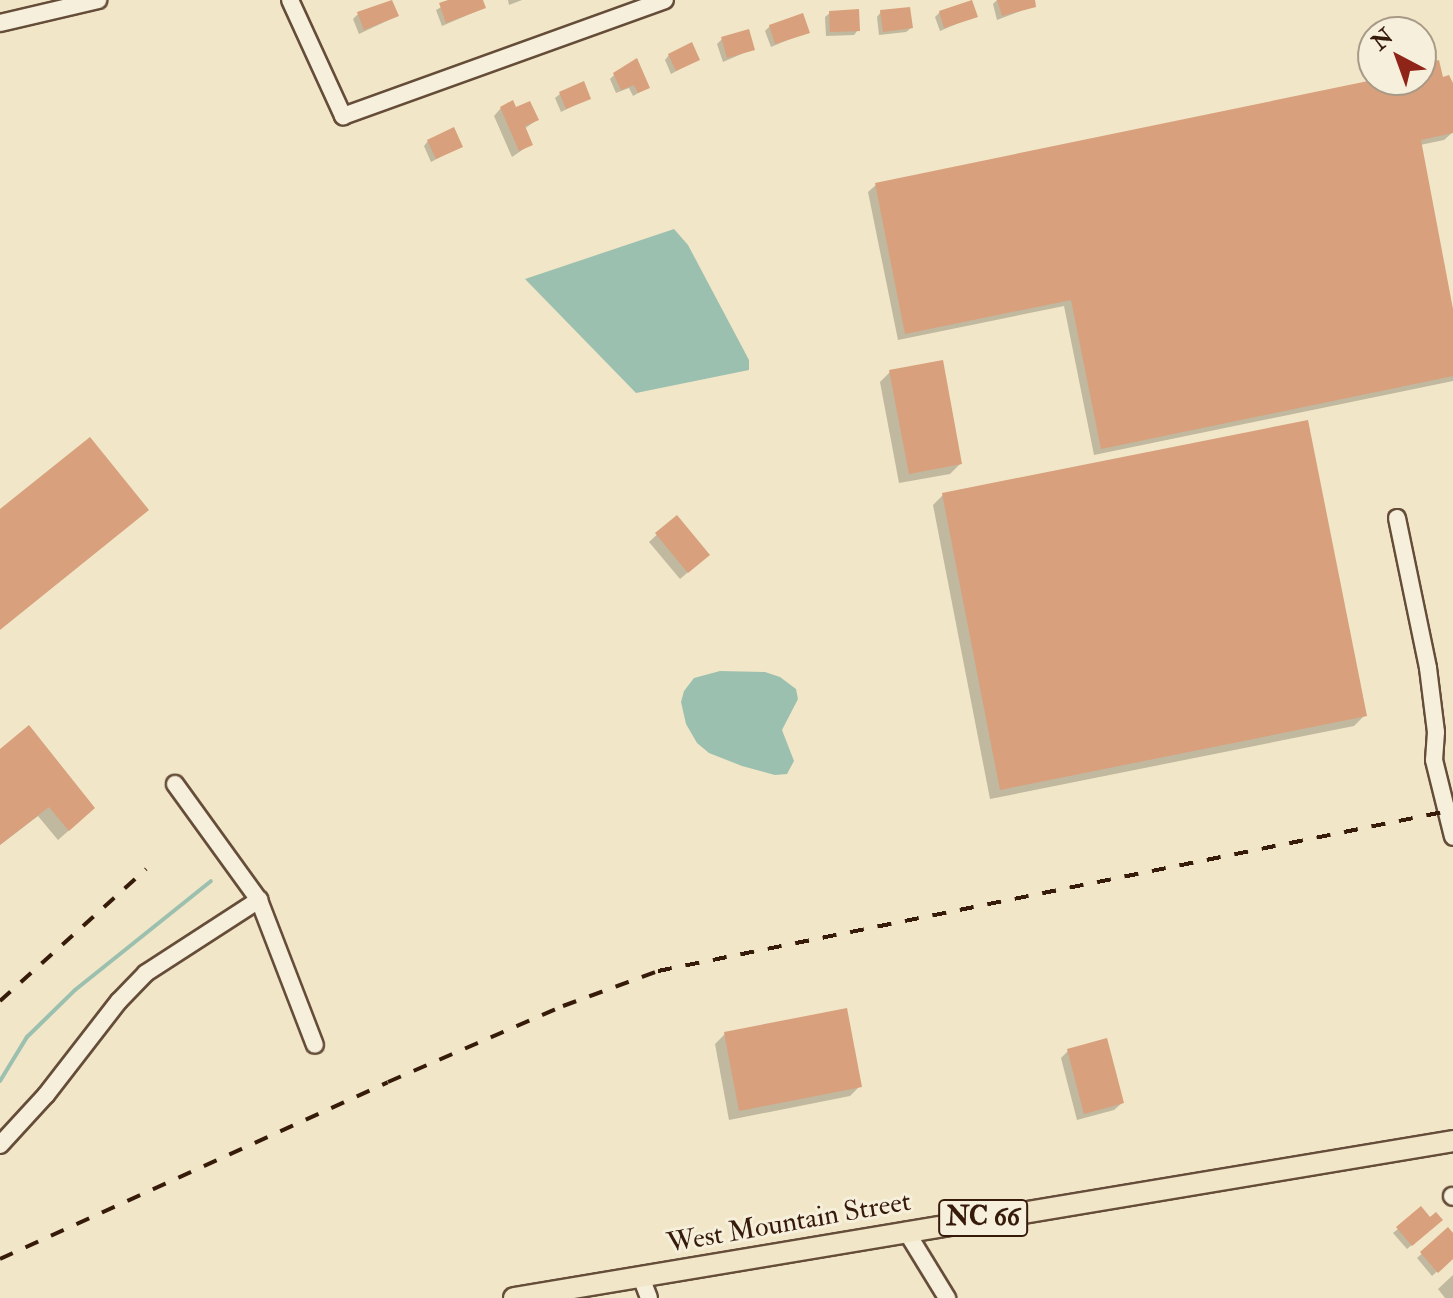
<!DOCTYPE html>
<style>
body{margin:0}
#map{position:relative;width:1453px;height:1298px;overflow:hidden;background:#f1e6c7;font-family:"IM FELL Double Pica",serif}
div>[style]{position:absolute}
.water>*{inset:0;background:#9cc0af}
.shadow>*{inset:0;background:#0003}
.stream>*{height:4px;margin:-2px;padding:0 2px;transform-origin:2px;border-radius:2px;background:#9cc0af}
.building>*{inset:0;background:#d8a07c}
.roads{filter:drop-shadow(2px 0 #654d39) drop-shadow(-2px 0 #654d39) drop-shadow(0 2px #654d39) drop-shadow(0 -2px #654d39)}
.minor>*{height:16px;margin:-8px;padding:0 8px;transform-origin:8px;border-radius:8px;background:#f6efdb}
.major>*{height:20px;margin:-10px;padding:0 10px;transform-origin:10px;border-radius:10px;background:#f1e6c7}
.rail>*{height:4px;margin-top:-2px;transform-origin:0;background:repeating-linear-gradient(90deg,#361a0a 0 14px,transparent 0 28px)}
span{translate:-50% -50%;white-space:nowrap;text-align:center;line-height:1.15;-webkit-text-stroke:6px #f6efdb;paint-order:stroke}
.shield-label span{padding:2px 6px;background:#f6efdb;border:2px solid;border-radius:6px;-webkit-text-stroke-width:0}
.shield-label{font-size:26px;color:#361a0a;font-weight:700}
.street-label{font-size:28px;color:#361a0a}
.north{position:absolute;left:1357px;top:16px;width:80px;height:80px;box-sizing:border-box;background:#f6efdb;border:2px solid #a99a87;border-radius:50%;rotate:319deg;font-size:22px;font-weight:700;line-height:32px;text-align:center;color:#361a0a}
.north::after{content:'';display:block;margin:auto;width:28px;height:36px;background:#8f2418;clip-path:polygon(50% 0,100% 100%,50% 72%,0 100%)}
</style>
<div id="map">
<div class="water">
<div style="clip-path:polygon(674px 229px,688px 245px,749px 360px,749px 370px,636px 393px,525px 279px)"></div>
<div style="clip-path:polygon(720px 671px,765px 672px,780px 677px,796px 689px,798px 699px,782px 730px,794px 761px,787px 774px,775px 775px,742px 766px,709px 753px,697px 743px,686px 724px,681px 702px,684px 691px,694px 678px)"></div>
</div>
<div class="shadow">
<div style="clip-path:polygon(454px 0,481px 0,484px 8px,442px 26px,436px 10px)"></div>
<div style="clip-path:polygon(508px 0,522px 0,509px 5px)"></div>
<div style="clip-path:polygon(997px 0,1032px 0,1034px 6px,997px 20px,993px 4px)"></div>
<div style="clip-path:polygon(881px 12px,911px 28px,906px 32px,879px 35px,877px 17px)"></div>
<div style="clip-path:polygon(940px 12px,975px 16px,940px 31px,935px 17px)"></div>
<div style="clip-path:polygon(830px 13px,858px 30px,854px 35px,826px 36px,825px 17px)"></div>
<div style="clip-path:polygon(358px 14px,397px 16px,359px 34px,353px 19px)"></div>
<div style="clip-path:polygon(770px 26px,807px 32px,771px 47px,765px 31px)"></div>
<div style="clip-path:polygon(722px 39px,753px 49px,723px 62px,717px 44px)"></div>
<div style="clip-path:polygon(669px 55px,698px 59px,671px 74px,665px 60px)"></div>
<div style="clip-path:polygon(1421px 66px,1453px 85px,1453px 132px,1444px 140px,1420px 145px,1453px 320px,1453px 381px,1094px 455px,1064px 306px,898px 340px,868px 192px,876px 185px,1383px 80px,1421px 80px)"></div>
<div style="clip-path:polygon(615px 74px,647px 88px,633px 96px,629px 88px,616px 93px,610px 79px)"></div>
<div style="clip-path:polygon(560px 94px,589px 98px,561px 112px,555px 98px)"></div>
<div style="clip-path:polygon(501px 108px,515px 110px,537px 120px,524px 129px,531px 144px,512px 157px,494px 116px)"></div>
<div style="clip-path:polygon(428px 141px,461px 146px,431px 162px,424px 146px)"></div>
<div style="clip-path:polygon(890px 372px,960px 464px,950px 474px,899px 483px,880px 382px)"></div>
<div style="clip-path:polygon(943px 495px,1364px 716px,1354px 726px,990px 799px,933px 505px)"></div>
<div style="clip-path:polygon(676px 517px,700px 562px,680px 579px,649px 542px)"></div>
<div style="clip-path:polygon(0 751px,83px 818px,58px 840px,38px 816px,0 845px)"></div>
<div style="clip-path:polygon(725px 1034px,860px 1086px,850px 1096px,729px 1120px,715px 1044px)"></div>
<div style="clip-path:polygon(1068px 1051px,1122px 1103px,1114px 1110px,1077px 1120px,1061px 1058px)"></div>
<div style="clip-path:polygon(1436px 1224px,1407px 1249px,1393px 1233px,1398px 1229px)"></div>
<div style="clip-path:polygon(1448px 1230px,1453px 1236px,1453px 1257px,1432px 1276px,1417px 1258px)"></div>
<div style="clip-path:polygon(1453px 1275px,1453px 1298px,1445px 1298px,1438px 1289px)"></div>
</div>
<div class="stream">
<div style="left:0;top:1081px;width:52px;rotate:-58.5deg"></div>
<div style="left:27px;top:1037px;width:67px;rotate:-44.4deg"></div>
<div style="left:75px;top:990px;width:174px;rotate:-38.7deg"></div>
</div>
<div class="building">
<div style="clip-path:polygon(392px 0,399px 16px,364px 30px,357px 12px)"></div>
<div style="clip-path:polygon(448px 0,483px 0,486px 8px,446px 23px,439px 3px)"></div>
<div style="clip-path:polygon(972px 0,978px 17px,944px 28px,939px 11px)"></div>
<div style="clip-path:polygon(997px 0,1035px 0,1036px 7px,1002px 16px)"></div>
<div style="clip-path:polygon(910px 7px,913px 28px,883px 32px,880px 10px)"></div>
<div style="clip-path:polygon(859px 9px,860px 31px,830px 32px,829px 11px)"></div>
<div style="clip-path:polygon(803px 13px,810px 33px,775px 44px,769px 25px)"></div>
<div style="clip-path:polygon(749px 29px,755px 50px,727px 58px,721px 37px)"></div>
<div style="clip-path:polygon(692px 42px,700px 60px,676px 71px,668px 54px)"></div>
<div style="clip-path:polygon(637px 58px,650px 88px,638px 93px,634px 85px,621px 90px,613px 73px)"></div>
<div style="clip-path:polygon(1439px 60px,1443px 77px,1449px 75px,1453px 83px,1453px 133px,1421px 140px,1453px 309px,1453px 376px,1101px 449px,1071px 300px,905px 334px,875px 183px,1373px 80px,1421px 80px,1421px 64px)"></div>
<div style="clip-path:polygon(584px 81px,591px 99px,566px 109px,559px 92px)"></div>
<div style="clip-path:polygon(513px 100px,516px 107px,530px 101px,539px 120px,525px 126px,533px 145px,519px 151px,500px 107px)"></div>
<div style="clip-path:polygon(454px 127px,463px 147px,436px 159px,427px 140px)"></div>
<div style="clip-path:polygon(943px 360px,962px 464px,909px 474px,889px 370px)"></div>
<div style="clip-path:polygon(1308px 420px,1367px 716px,1000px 790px,942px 493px)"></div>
<div style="clip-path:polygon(90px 437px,149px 510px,0 630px,0 509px)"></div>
<div style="clip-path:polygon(677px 515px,710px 555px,688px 573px,655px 533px)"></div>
<div style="clip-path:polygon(29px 725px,95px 808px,69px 831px,49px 807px,0 845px,0 749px)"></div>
<div style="clip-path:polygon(847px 1008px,862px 1087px,739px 1111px,724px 1032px)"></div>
<div style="clip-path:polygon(1107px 1038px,1124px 1103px,1084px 1114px,1067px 1049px)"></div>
<div style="clip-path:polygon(1421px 1206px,1430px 1217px,1436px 1212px,1443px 1220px,1412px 1246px,1396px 1227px)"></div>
<div style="clip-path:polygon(1448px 1227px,1453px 1233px,1453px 1259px,1438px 1273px,1420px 1252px)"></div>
</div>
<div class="roads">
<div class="minor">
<div style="left:290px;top:0;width:128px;rotate:65.4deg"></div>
<div style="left:343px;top:116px;width:342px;rotate:-19.8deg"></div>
<div style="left:0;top:23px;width:101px;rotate:-13.2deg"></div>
<div style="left:1397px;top:518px;width:153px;rotate:78.3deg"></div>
<div style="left:1428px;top:668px;width:64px;rotate:82.9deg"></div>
<div style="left:1436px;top:732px;width:28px;rotate:94deg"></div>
<div style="left:1434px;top:760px;width:79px;rotate:76.1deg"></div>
<div style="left:175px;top:784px;width:143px;rotate:54.1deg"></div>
<div style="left:259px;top:900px;width:155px;rotate:68.9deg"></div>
<div style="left:0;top:1145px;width:68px;rotate:-47.4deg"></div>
<div style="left:46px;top:1095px;width:119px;rotate:-52.2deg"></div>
<div style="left:119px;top:1001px;width:39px;rotate:-46deg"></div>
<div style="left:146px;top:973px;width:135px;rotate:-32.9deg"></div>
<div style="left:1452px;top:1196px;width:1px;rotate:45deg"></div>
<div style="left:906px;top:1231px;width:79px;rotate:58.5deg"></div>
<div style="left:641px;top:1277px;width:22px;rotate:69deg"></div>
</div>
<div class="major">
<div style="left:514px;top:1298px;width:952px;rotate:-9.49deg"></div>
</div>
</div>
<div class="rail">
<div style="left:0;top:1001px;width:197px;rotate:-42.1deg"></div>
<div style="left:0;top:1259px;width:426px;rotate:-24.5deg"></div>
<div style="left:388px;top:1082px;width:191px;rotate:-23.5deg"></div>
<div style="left:563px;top:1006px;width:101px;rotate:-20.2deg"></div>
<div style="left:658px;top:971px;width:811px;rotate:-11.45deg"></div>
</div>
<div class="shield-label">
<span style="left:983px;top:1218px">NC 66</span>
</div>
<div class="street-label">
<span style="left:789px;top:1223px;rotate:-10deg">West Mountain Street</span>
</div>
<div class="north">N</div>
</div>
